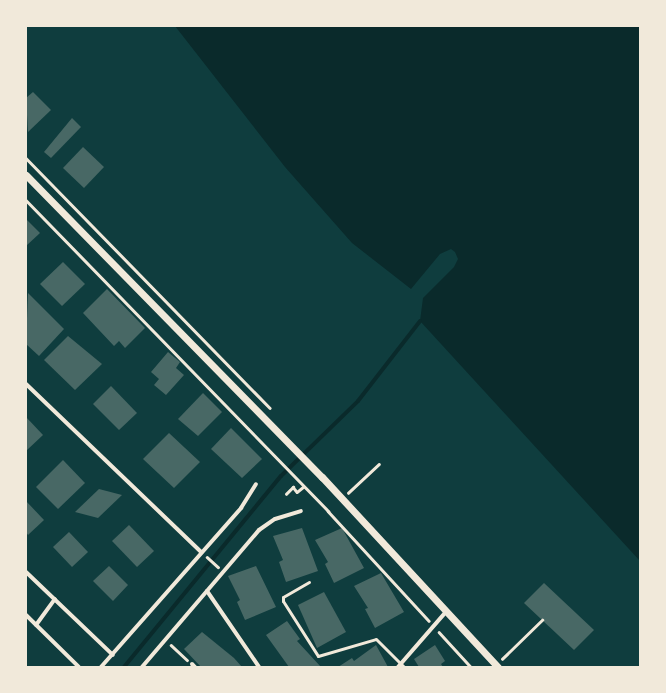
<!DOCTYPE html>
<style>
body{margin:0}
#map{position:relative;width:666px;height:693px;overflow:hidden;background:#0f3d3e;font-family:"PT Sans Narrow",sans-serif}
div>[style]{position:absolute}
.water>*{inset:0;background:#0a2a2b}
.stream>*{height:4px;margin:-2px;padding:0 2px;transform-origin:2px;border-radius:2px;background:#0a2a2b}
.building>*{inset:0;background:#486865}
.path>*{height:2.5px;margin:-1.25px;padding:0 1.25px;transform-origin:1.25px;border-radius:1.25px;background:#f1e9da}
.service>*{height:3px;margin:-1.5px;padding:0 1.5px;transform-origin:1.5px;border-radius:1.5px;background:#f1e9da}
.minor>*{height:4px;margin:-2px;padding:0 2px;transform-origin:2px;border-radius:2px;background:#f1e9da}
.tertiary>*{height:7px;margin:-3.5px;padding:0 3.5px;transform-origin:3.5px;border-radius:3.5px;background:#f1e9da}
span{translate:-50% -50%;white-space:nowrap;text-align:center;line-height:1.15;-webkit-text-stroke:3px #f1e9da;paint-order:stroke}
.frame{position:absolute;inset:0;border:27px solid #f1e9da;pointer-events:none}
</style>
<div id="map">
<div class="water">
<div style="clip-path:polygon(175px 26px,640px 26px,640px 561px,420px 321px,423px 298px,454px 267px,458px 259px,455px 252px,451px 249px,440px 254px,411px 289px,352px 243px,285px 167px)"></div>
</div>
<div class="stream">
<div style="left:124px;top:667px;width:247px;rotate:-50.6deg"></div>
<div style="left:281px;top:476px;width:107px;rotate:-44.2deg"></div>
<div style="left:358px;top:401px;width:101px;rotate:-52.2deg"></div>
</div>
<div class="building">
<div style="clip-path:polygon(33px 92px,51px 110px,28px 132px,26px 98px)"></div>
<div style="clip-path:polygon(72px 118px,81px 127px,51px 158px,44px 152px)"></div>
<div style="clip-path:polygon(83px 147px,104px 167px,84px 188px,63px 168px)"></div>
<div style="clip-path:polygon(26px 219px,40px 233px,26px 246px)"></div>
<div style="clip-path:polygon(63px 262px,85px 284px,62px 306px,40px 284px)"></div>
<div style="clip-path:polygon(107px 289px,145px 328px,125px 348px,119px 341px,114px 346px,83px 313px)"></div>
<div style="clip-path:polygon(28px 293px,64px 329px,39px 356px,26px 344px)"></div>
<div style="clip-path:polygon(68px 336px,102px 364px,75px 390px,44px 360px)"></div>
<div style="clip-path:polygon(168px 352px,180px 362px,176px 368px,184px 375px,166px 395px,154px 385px,159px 379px,151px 372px)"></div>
<div style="clip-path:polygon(111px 386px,137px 413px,119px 430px,93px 404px)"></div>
<div style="clip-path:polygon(203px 393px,222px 412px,198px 436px,178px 419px)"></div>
<div style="clip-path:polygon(26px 417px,43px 435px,26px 451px)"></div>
<div style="clip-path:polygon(231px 428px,262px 459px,242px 478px,211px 449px)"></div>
<div style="clip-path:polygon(169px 433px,200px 462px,174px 488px,143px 459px)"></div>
<div style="clip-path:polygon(63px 460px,85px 483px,58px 509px,36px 487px)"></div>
<div style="clip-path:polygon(99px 489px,122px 495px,98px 518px,75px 512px)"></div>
<div style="clip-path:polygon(26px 501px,44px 520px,28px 535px,26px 532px)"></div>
<div style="clip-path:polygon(129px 525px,154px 551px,137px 567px,112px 541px)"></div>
<div style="clip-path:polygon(302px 528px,318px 571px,286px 582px,279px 562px,283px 560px,273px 536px)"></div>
<div style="clip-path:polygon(342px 528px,364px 568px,334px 583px,325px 564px,328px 562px,315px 540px)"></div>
<div style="clip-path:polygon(69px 532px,88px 552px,72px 567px,53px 547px)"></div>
<div style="clip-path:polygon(109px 566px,128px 585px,113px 601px,93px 581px)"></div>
<div style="clip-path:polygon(256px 566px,276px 607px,245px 620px,237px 602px,240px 600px,228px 576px)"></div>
<div style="clip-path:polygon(381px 573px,404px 612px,375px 628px,365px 609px,368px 608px,354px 586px)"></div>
<div style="clip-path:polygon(544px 583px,594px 630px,574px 650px,524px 603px)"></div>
<div style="clip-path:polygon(324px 592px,346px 632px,317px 648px,298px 605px)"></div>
<div style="clip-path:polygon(287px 621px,300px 639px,297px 641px,321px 667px,289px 667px,266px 635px)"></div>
<div style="clip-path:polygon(202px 632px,234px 658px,242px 667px,201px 667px,184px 649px)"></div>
<div style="clip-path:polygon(376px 645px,388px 667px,338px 667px,352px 658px,354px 661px)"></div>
<div style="clip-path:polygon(435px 645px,445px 661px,441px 664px,443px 667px,419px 667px,414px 659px)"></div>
</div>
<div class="path">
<div style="left:26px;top:158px;width:349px;rotate:45.7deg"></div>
<div style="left:26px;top:200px;width:434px;rotate:45.8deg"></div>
<div style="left:328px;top:511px;width:149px;rotate:47.4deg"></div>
<div style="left:348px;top:493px;width:42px;rotate:-43.1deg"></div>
<div style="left:286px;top:494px;width:10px;rotate:-45deg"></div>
<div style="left:293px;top:487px;width:6px;rotate:51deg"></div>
<div style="left:297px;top:492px;width:8px;rotate:-40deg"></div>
<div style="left:207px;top:557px;width:15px;rotate:42deg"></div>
<div style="left:439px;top:632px;width:47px;rotate:47.6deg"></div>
<div style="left:171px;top:645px;width:22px;rotate:43deg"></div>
<div style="left:502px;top:659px;width:56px;rotate:-44.3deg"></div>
</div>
<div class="service">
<div style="left:309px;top:582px;width:30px;rotate:150deg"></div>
<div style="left:283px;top:597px;width:4px;rotate:90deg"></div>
<div style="left:283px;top:601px;width:65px;rotate:57.5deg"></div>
<div style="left:318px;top:656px;width:60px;rotate:-16.3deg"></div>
<div style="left:376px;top:639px;width:40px;rotate:45deg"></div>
</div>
<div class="minor">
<div style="left:26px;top:384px;width:243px;rotate:43.8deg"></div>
<div style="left:26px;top:572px;width:120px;rotate:43.7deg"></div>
<div style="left:207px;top:591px;width:92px;rotate:55.6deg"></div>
<div style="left:26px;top:615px;width:74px;rotate:44.5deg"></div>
<div style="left:36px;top:625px;width:32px;rotate:-54deg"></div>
<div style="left:192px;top:664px;width:4px;rotate:45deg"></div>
<div style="left:101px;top:667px;width:212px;rotate:-48.6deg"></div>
<div style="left:241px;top:508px;width:28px;rotate:-58deg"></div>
<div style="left:142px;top:667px;width:180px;rotate:-49.5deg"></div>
<div style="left:259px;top:530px;width:19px;rotate:-35deg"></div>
<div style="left:275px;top:519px;width:27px;rotate:-17deg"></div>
<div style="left:398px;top:667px;width:72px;rotate:-49deg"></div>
</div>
<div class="tertiary">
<div style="left:26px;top:175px;width:423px;rotate:45.6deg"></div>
<div style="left:322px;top:477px;width:259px;rotate:47.2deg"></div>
</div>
<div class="frame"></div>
</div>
